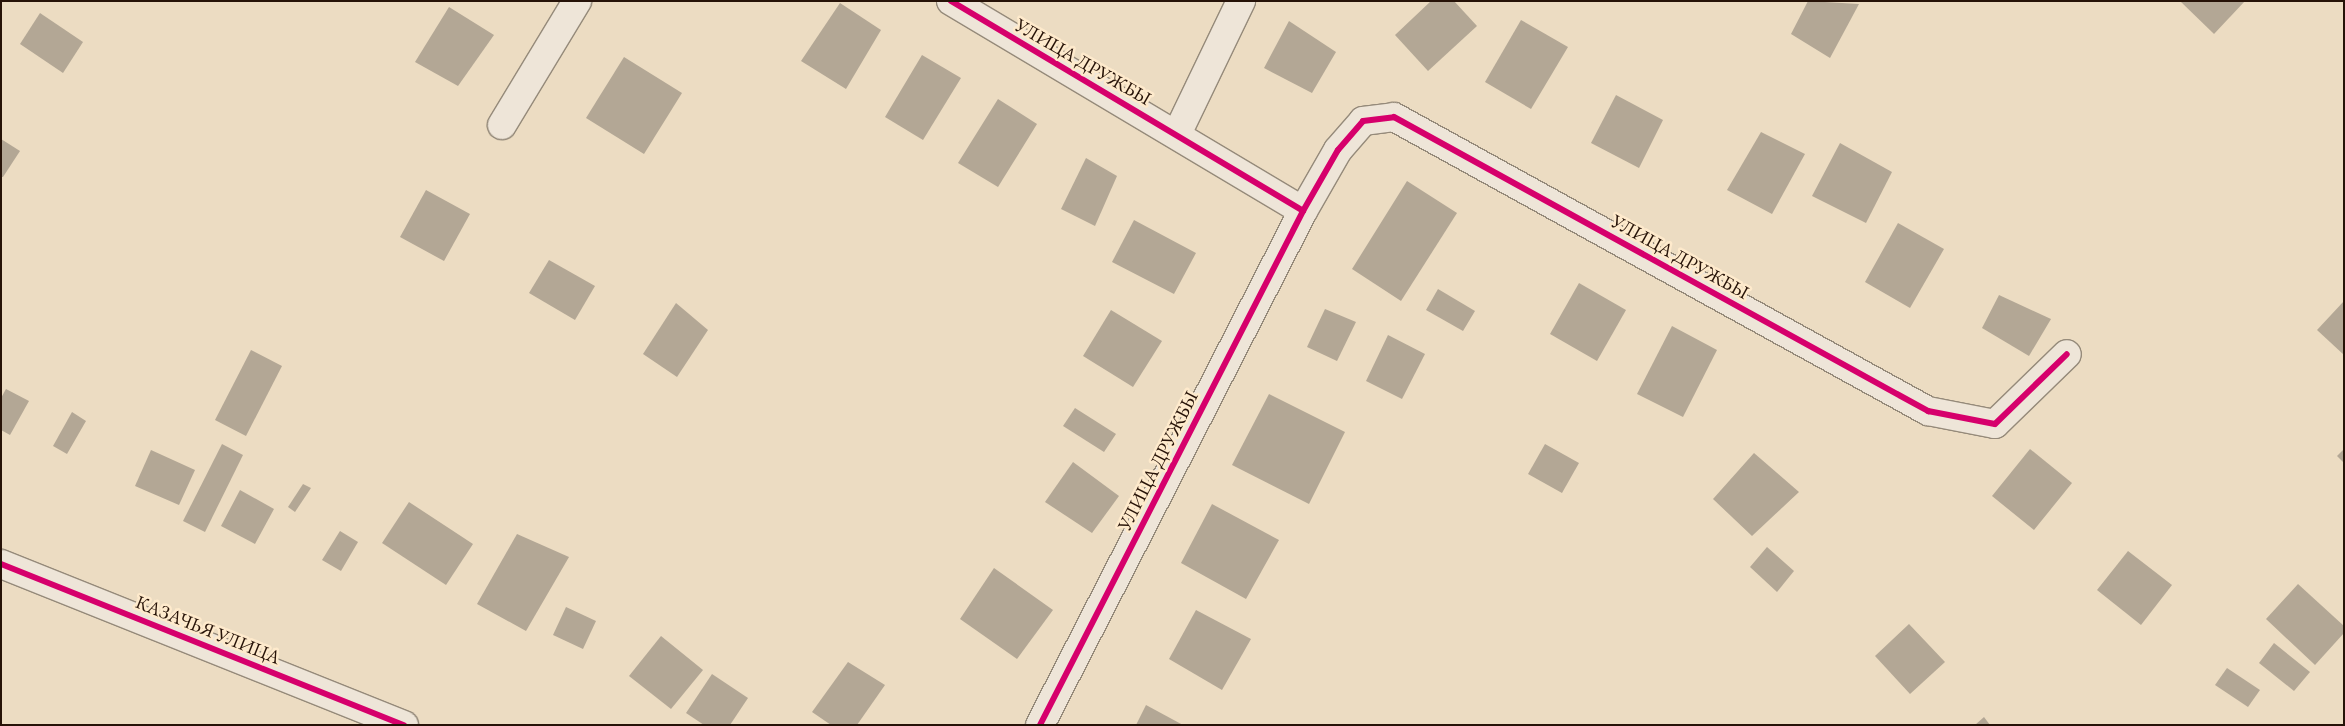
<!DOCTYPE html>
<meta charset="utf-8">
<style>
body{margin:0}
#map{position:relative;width:2345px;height:726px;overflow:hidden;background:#ecdcc2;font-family:"EB Garamond",serif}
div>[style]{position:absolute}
.building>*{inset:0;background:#b3a795}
.roads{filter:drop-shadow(1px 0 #958a7a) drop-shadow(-1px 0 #958a7a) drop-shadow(0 1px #958a7a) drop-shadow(0 -1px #958a7a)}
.minor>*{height:28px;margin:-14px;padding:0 14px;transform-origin:14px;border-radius:14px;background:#eee5d8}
.cycleway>*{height:6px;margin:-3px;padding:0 3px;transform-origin:3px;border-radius:3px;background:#d6006c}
span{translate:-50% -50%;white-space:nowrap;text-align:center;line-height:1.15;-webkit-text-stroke:5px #feeacc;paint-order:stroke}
.street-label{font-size:19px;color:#261207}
.frame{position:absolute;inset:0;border:2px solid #261207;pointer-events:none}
</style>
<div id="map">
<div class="building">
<div style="clip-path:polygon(1431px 1px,1454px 1px,1477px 26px,1428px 71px,1395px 35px)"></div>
<div style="clip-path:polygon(1808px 1px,1859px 4px,1830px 58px,1791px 34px)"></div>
<div style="clip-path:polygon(2180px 1px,2245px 1px,2214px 34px)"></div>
<div style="clip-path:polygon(840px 3px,881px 30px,846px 89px,801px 61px)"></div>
<div style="clip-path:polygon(449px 7px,494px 35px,458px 86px,415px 62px)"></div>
<div style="clip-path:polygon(40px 13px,83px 42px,63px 73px,20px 44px)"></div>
<div style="clip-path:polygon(1521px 20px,1568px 47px,1531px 109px,1485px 82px)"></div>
<div style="clip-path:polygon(1289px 21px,1336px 52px,1312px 93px,1264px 68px)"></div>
<div style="clip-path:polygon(922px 55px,961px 78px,923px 140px,885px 117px)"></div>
<div style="clip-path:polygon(624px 57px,682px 93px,644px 154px,586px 118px)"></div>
<div style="clip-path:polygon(1616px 95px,1663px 120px,1639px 168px,1591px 143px)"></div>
<div style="clip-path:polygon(998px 99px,1037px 124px,998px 187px,958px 163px)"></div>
<div style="clip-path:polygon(1761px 132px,1805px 154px,1772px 214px,1727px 190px)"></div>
<div style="clip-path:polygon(1px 139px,20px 151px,3px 177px,1px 177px)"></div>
<div style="clip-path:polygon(1840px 143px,1892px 172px,1866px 223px,1812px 196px)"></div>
<div style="clip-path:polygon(1086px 158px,1117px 176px,1095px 226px,1061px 209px)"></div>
<div style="clip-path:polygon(1407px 181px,1457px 213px,1401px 301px,1352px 269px)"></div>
<div style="clip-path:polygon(426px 190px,470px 214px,444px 261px,400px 237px)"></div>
<div style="clip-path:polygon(1134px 220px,1196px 253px,1174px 294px,1112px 262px)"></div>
<div style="clip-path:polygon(1898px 223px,1944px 249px,1910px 308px,1865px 282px)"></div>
<div style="clip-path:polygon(549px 260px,595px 286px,575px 320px,529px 293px)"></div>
<div style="clip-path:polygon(1579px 283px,1626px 310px,1597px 361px,1550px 334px)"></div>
<div style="clip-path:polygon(1438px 289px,1475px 311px,1463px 331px,1426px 310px)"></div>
<div style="clip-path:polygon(1999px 295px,2051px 319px,2029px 356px,1982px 328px)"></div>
<div style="clip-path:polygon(2344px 301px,2344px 355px,2317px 330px)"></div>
<div style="clip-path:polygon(676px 303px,708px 330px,677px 377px,643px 354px)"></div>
<div style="clip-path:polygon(1325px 309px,1356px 322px,1337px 361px,1307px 347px)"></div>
<div style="clip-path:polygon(1111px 310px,1162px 341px,1133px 387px,1083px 356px)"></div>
<div style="clip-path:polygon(1672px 326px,1717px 350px,1683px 417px,1637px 394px)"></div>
<div style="clip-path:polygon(1388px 335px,1425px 354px,1402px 399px,1366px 381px)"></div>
<div style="clip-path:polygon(251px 350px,282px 366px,246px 436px,215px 420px)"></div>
<div style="clip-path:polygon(6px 389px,29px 401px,10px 435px,1px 430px,1px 398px)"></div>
<div style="clip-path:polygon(1269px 394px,1345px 432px,1309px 504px,1232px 465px)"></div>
<div style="clip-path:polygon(1075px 408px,1116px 434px,1104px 452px,1063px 426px)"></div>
<div style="clip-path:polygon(72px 412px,86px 421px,67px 454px,53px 446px)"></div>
<div style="clip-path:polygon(222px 444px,243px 455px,205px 532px,183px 521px)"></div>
<div style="clip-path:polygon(1545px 444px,1579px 463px,1562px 493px,1528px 474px)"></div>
<div style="clip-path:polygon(2030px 449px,2072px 483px,2034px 530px,1992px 496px)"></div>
<div style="clip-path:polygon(2344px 449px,2344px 463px,2337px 456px)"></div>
<div style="clip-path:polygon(151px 450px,195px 470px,179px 505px,135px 486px)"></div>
<div style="clip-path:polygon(1754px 453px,1799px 492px,1752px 536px,1713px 499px)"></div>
<div style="clip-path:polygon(1073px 462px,1119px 496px,1092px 533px,1045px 502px)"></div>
<div style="clip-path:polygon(303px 484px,311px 488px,295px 512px,288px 507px)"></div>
<div style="clip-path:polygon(240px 490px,274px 509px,255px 544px,221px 526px)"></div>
<div style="clip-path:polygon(409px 502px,473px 544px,446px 585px,382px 543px)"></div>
<div style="clip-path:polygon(1212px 504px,1279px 540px,1246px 599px,1181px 563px)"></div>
<div style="clip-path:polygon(340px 531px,358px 542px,341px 571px,322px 560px)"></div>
<div style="clip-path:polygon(517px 534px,569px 557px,526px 631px,477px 604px)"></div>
<div style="clip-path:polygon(1767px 547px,1794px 571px,1777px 592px,1750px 567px)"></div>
<div style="clip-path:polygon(2128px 551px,2172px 585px,2141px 625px,2097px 590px)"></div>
<div style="clip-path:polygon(994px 568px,1053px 610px,1017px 659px,960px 619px)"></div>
<div style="clip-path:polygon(2298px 584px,2344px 626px,2344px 633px,2315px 665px,2266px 619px)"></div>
<div style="clip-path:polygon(566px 607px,596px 621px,583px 649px,553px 635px)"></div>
<div style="clip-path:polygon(1196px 610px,1251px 639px,1222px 690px,1169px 659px)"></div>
<div style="clip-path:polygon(1909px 624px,1945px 662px,1910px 694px,1875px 656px)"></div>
<div style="clip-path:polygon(661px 636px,703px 670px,671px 709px,629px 676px)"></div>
<div style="clip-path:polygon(2274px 643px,2310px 672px,2294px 691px,2259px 663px)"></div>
<div style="clip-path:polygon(848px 662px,885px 685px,857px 725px,831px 725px,812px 712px)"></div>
<div style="clip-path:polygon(2227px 668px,2260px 690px,2248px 707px,2215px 685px)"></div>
<div style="clip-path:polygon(712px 674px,748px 698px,730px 725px,704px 725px,686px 713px)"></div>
<div style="clip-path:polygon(1146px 705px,1183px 725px,1136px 725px)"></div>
<div style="clip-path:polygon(1984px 717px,1990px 725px,1975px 725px)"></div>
</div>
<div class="roads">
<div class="minor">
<div style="left:951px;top:1px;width:410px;rotate:30.8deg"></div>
<div style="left:502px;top:125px;width:145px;rotate:-58.8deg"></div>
<div style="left:1177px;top:134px;width:148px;rotate:-64.3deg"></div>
<div style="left:1px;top:564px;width:434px;rotate:21.8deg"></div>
<div style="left:1040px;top:725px;width:577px;rotate:-62.9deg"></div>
<div style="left:1303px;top:211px;width:70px;rotate:-60.2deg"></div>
<div style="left:1338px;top:150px;width:38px;rotate:-49deg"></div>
<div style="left:1363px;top:121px;width:31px;rotate:-7deg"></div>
<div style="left:1394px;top:117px;width:610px;rotate:28.84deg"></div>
<div style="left:1928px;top:411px;width:68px;rotate:11deg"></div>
<div style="left:1995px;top:424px;width:100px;rotate:-44.2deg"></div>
</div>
</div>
<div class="cycleway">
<div style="left:951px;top:1px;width:410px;rotate:30.8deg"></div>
<div style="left:1px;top:564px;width:434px;rotate:21.8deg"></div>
<div style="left:1040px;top:725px;width:577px;rotate:-62.9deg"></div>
<div style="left:1303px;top:211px;width:70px;rotate:-60.2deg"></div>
<div style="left:1338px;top:150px;width:38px;rotate:-49deg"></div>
<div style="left:1363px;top:121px;width:31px;rotate:-7deg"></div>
<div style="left:1394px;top:117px;width:610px;rotate:28.84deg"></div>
<div style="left:1928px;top:411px;width:68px;rotate:11deg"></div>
<div style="left:1995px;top:424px;width:100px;rotate:-44.2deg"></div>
</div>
<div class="street-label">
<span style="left:1083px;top:62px;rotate:30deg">УЛИЦА ДРУЖБЫ</span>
<span style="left:1680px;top:257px;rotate:29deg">УЛИЦА ДРУЖБЫ</span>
<span style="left:1158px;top:461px;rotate:-63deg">УЛИЦА ДРУЖБЫ</span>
<span style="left:208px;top:630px;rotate:22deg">КАЗАЧЬЯ УЛИЦА</span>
</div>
<div class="frame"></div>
</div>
